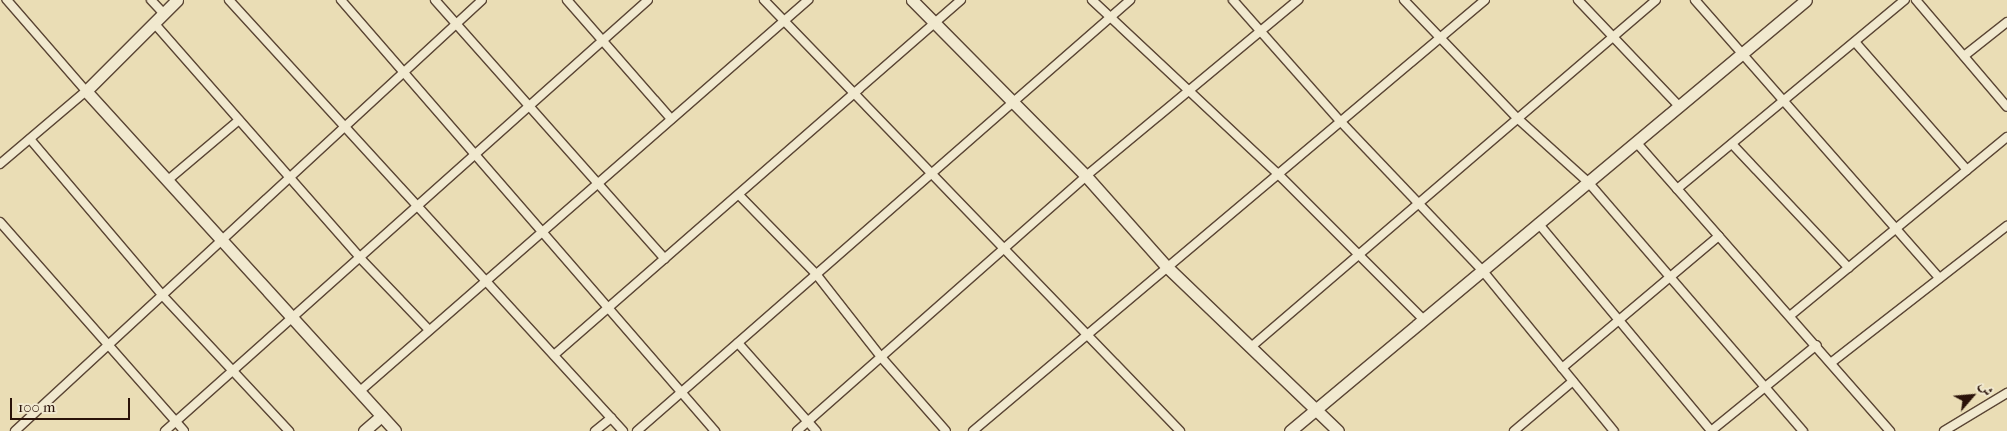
<!DOCTYPE html>
<meta charset="utf-8">
<style>
body{margin:0}
#map{position:relative;width:2007px;height:431px;overflow:hidden;background:#eaddb5;font-family:"IM FELL French Canon",Amiri,serif}
div>[style]{position:absolute}
.roads{filter:drop-shadow(1px 0 #5a4534) drop-shadow(-1px 0 #5a4534) drop-shadow(0 1px #5a4534) drop-shadow(0 -1px #5a4534)}
.street>*{height:8px;margin:-4px;padding:0 4px;transform-origin:4px;border-radius:4px;background:#f1e9cf}
.secondary>*{height:11px;margin:-5.5px;padding:0 5.5px;transform-origin:5.5px;border-radius:5.5px;background:#f1e9cf}
span{translate:-50% -50%;white-space:nowrap;text-align:center;line-height:1.15;-webkit-text-stroke:5px #f1e9cf;paint-order:stroke}
.north{position:absolute;left:1947px;top:371px;width:50px;height:50px;-webkit-text-stroke:4px #f1e9cf;paint-order:stroke;rotate:63deg;font-size:14px;font-weight:700;line-height:20px;text-align:center;color:#2a1209}
.north::after{content:'';display:block;margin:auto;width:18px;height:22px;background:#2a1209;clip-path:polygon(50% 0,100% 100%,50% 72%,0 100%)}
.scale{position:absolute;left:10px;top:398px;width:120px;height:22px;box-sizing:border-box;border:2px solid #2a1209;border-top:0;padding-left:6px;font-size:15px;line-height:18px;white-space:nowrap;color:#2a1209;-webkit-text-stroke:4px #f1e9cf;paint-order:stroke}
</style>
<div id="map">
<div class="roads">
<div class="street">
<div style="left:151px;top:0;width:18px;rotate:47deg"></div>
<div style="left:229px;top:0;width:584px;rotate:47.57deg"></div>
<div style="left:341px;top:0;width:571px;rotate:49.05deg"></div>
<div style="left:435px;top:0;width:346px;rotate:48.4deg"></div>
<div style="left:567px;top:0;width:158px;rotate:48.8deg"></div>
<div style="left:764px;top:0;width:599px;rotate:46.01deg"></div>
<div style="left:1092px;top:0;width:253px;rotate:43.1deg"></div>
<div style="left:1277px;top:173px;width:206px;rotate:45deg"></div>
<div style="left:1233px;top:0;width:162px;rotate:48.5deg"></div>
<div style="left:1340px;top:121px;width:206px;rotate:46.4deg"></div>
<div style="left:1482px;top:270px;width:208px;rotate:50.7deg"></div>
<div style="left:1404px;top:0;width:163px;rotate:46.2deg"></div>
<div style="left:1517px;top:118px;width:96px;rotate:42deg"></div>
<div style="left:1588px;top:182px;width:329px;rotate:49.2deg"></div>
<div style="left:1578px;top:0;width:146px;rotate:46.4deg"></div>
<div style="left:1695px;top:0;width:370px;rotate:48.7deg"></div>
<div style="left:1916px;top:0;width:140px;rotate:49.6deg"></div>
<div style="left:154px;top:23px;width:314px;rotate:48.7deg"></div>
<div style="left:361px;top:259px;width:98px;rotate:46.2deg"></div>
<div style="left:1855px;top:42px;width:170px;rotate:48.8deg"></div>
<div style="left:1964px;top:56px;width:55px;rotate:-38.3deg"></div>
<div style="left:30px;top:139px;width:206px;rotate:49.7deg"></div>
<div style="left:163px;top:296px;width:185px;rotate:47deg"></div>
<div style="left:1636px;top:142px;width:385px;rotate:48.7deg"></div>
<div style="left:1732px;top:144px;width:170px;rotate:46.7deg"></div>
<div style="left:0;top:164px;width:113px;rotate:-40.3deg"></div>
<div style="left:86px;top:91px;width:121px;rotate:-131deg"></div>
<div style="left:168px;top:180px;width:93px;rotate:-40.2deg"></div>
<div style="left:1677px;top:189px;width:296px;rotate:-39.7deg"></div>
<div style="left:739px;top:195px;width:110px;rotate:45.7deg"></div>
<div style="left:816px;top:274px;width:105px;rotate:51.9deg"></div>
<div style="left:881px;top:357px;width:98px;rotate:48.7deg"></div>
<div style="left:0;top:222px;width:278px;rotate:48.6deg"></div>
<div style="left:1538px;top:223px;width:271px;rotate:50.2deg"></div>
<div style="left:1791px;top:315px;width:280px;rotate:-39.5deg"></div>
<div style="left:738px;top:343px;width:118px;rotate:48.4deg"></div>
<div style="left:1251px;top:347px;width:533px;rotate:-40.59deg"></div>
<div style="left:554px;top:355px;width:540px;rotate:-41.1deg"></div>
<div style="left:1832px;top:362px;width:222px;rotate:-37.9deg"></div>
<div style="left:1562px;top:368px;width:205px;rotate:-40.1deg"></div>
<div style="left:360px;top:391px;width:595px;rotate:-41.11deg"></div>
<div style="left:15px;top:431px;width:635px;rotate:-42.7deg"></div>
<div style="left:165px;top:431px;width:647px;rotate:-41.74deg"></div>
<div style="left:595px;top:431px;width:21px;rotate:-39deg"></div>
<div style="left:637px;top:431px;width:655px;rotate:-41.16deg"></div>
<div style="left:797px;top:431px;width:385px;rotate:-41.4deg"></div>
<div style="left:1086px;top:176px;width:276px;rotate:-39.7deg"></div>
<div style="left:973px;top:431px;width:669px;rotate:-40.09deg"></div>
<div style="left:1514px;top:431px;width:77px;rotate:-40.3deg"></div>
<div style="left:1711px;top:431px;width:136px;rotate:-39.1deg"></div>
<div style="left:1944px;top:431px;width:74px;rotate:-31.1deg"></div>
</div>
<div class="secondary">
<div style="left:177px;top:0;width:129px;rotate:135deg"></div>
<div style="left:86px;top:91px;width:459px;rotate:47.7deg"></div>
<div style="left:912px;top:0;width:247px;rotate:45.3deg"></div>
<div style="left:1086px;top:176px;width:120px;rotate:48.4deg"></div>
<div style="left:1166px;top:266px;width:238px;rotate:43.8deg"></div>
<div style="left:364px;top:431px;width:23px;rotate:-41deg"></div>
<div style="left:1290px;top:431px;width:672px;rotate:-39.87deg"></div>
</div>
</div>
<div class="north">ش</div>
<div class="scale">100 m</div>
</div>
